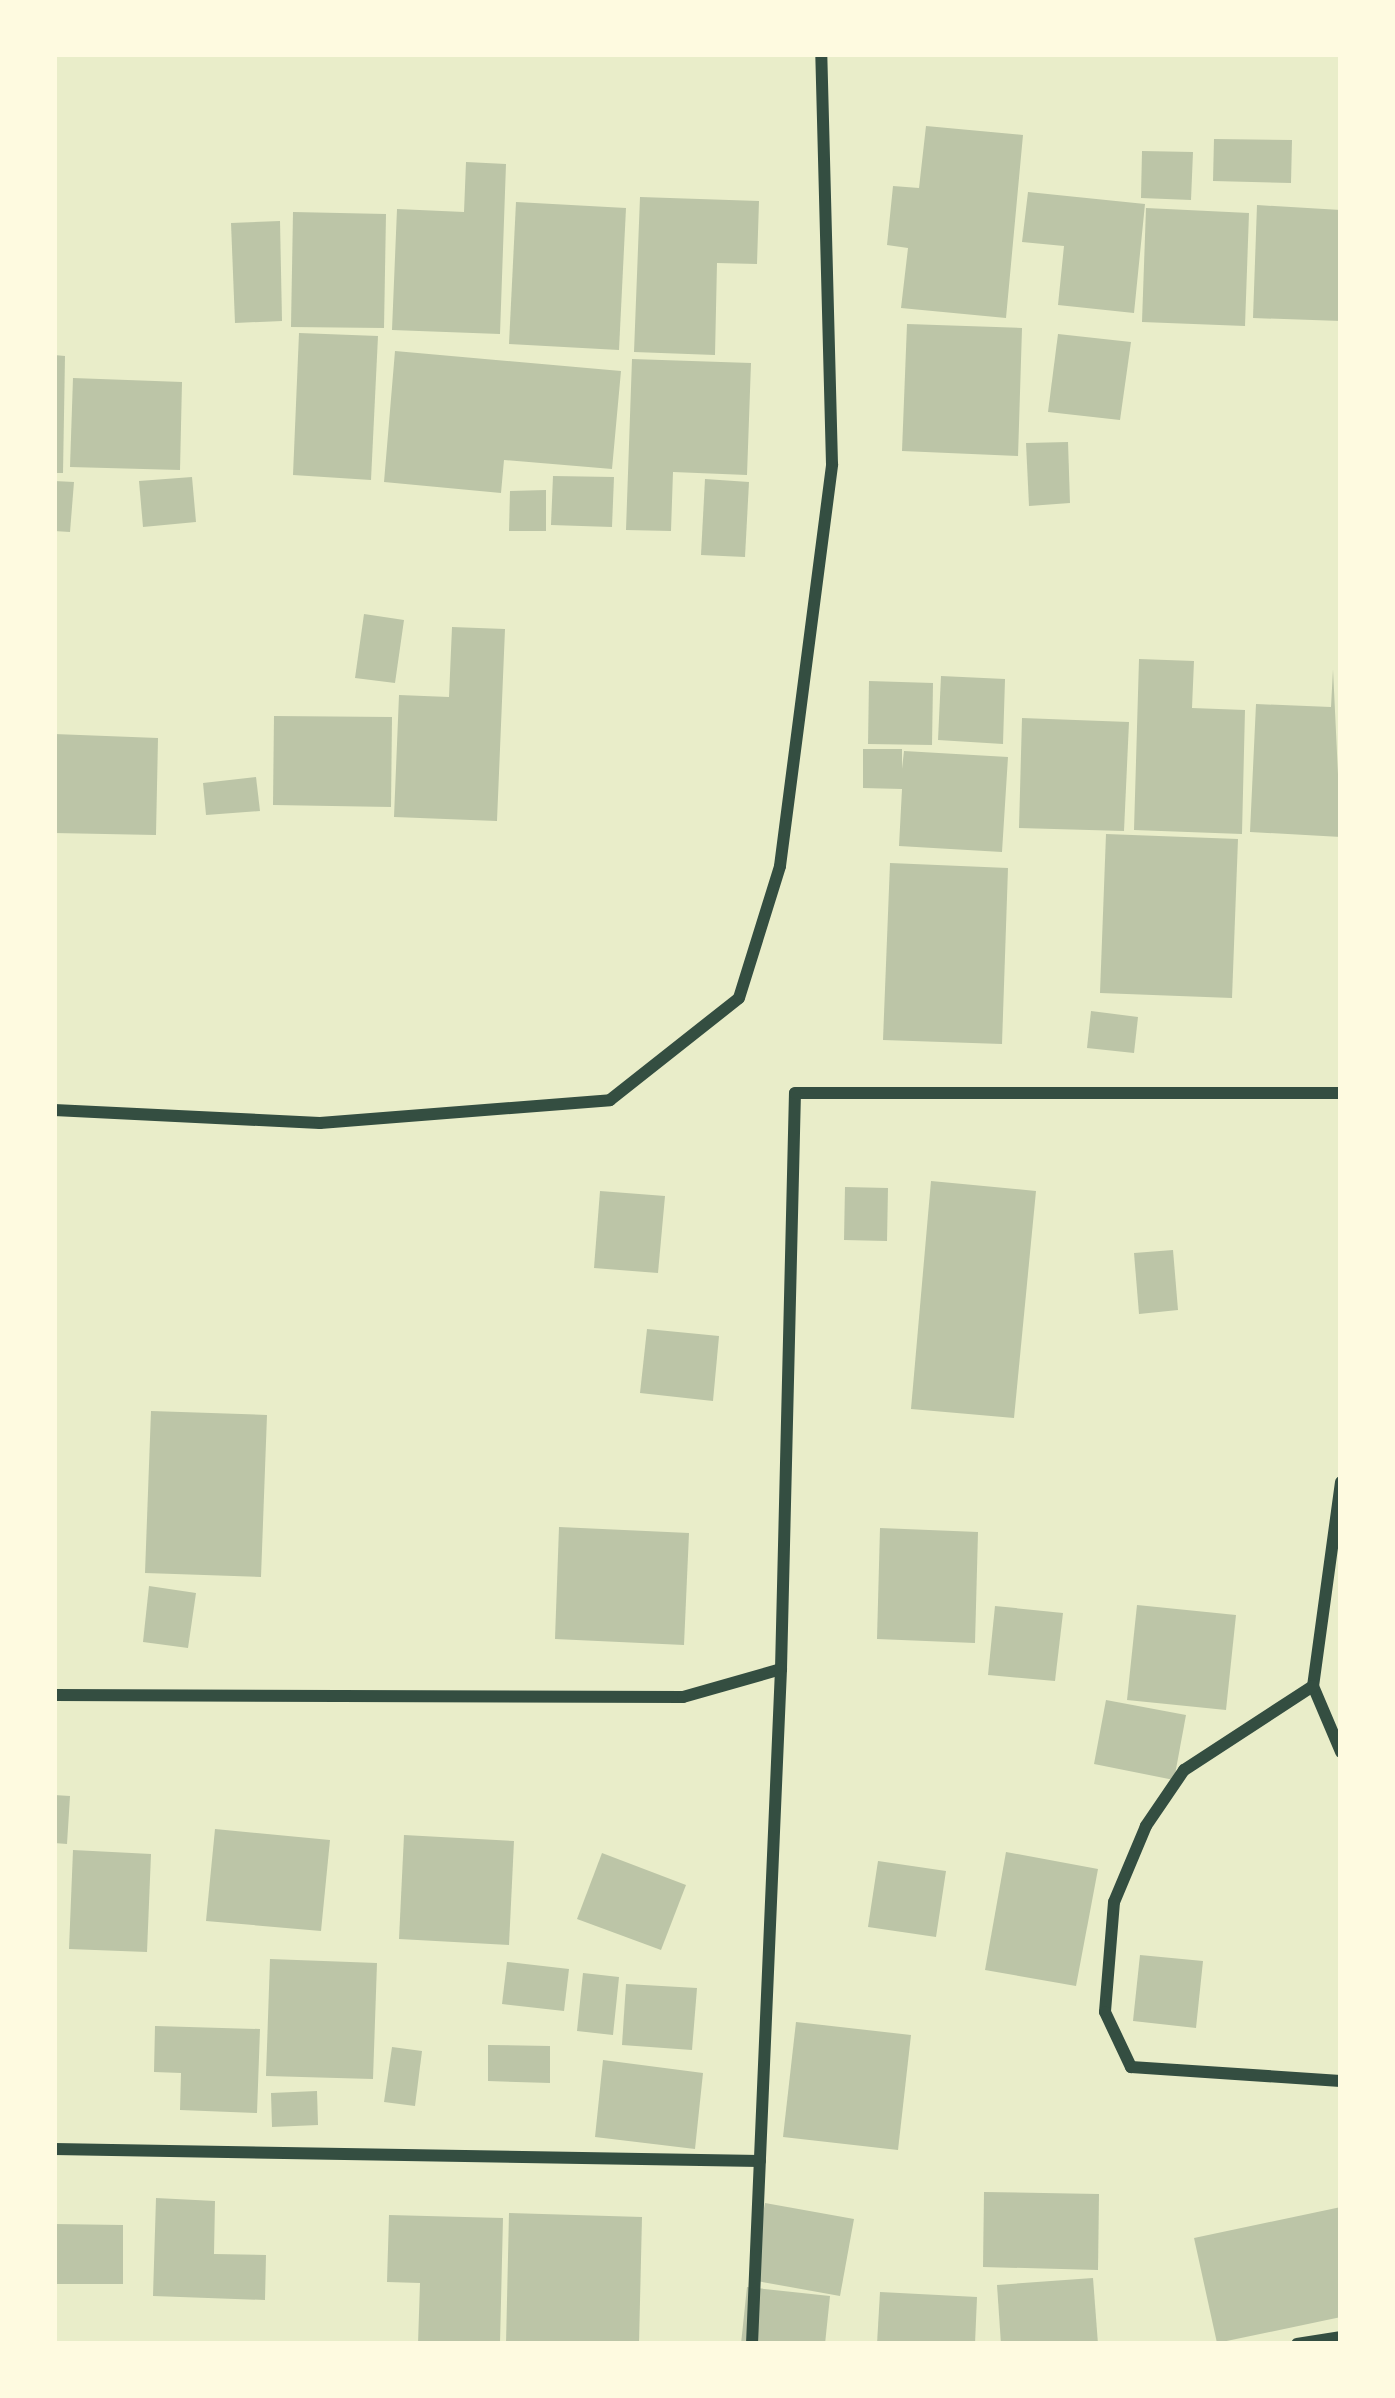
<!DOCTYPE html>
<style>
body{margin:0}
#map{position:relative;width:1395px;height:2398px;overflow:hidden;background:#e9edc9;font-family:"DejaVu Sans",sans-serif}
div>[style]{position:absolute}
.building>*{inset:0;background:#bcc5a7}
.minor>*{height:12px;margin:-6px;padding:0 6px;transform-origin:6px;border-radius:6px;background:#344e41}
span{translate:-50% -50%;white-space:nowrap;text-align:center;line-height:1.15;-webkit-text-stroke:12px #fefae0;paint-order:stroke}
.frame{position:absolute;inset:0;border:57px solid #fefae0;pointer-events:none}
</style>
<div id="map">
<div class="building">
<div style="clip-path:polygon(926px 126px,1023px 135px,1006px 318px,901px 308px,908px 248px,887px 245px,893px 186px,919px 188px)"></div>
<div style="clip-path:polygon(1214px 139px,1292px 140px,1291px 183px,1213px 181px)"></div>
<div style="clip-path:polygon(1142px 151px,1193px 152px,1191px 200px,1141px 198px)"></div>
<div style="clip-path:polygon(466px 162px,506px 164px,500px 334px,392px 330px,397px 209px,464px 212px)"></div>
<div style="clip-path:polygon(1028px 192px,1145px 204px,1134px 313px,1058px 305px,1064px 246px,1022px 242px)"></div>
<div style="clip-path:polygon(640px 197px,759px 201px,757px 264px,717px 263px,715px 355px,634px 352px)"></div>
<div style="clip-path:polygon(516px 202px,626px 208px,619px 350px,509px 344px)"></div>
<div style="clip-path:polygon(1257px 205px,1341px 210px,1341px 321px,1253px 318px)"></div>
<div style="clip-path:polygon(1146px 208px,1249px 213px,1245px 326px,1142px 322px)"></div>
<div style="clip-path:polygon(293px 212px,386px 214px,384px 328px,291px 327px)"></div>
<div style="clip-path:polygon(280px 221px,282px 321px,235px 323px,231px 223px)"></div>
<div style="clip-path:polygon(907px 324px,1022px 328px,1018px 456px,902px 451px)"></div>
<div style="clip-path:polygon(299px 333px,378px 336px,371px 480px,293px 475px)"></div>
<div style="clip-path:polygon(1058px 334px,1131px 342px,1120px 420px,1048px 412px)"></div>
<div style="clip-path:polygon(395px 351px,621px 371px,612px 469px,504px 460px,501px 493px,384px 482px)"></div>
<div style="clip-path:polygon(54px 355px,65px 356px,63px 473px,54px 473px)"></div>
<div style="clip-path:polygon(632px 359px,751px 363px,747px 475px,673px 472px,671px 531px,626px 530px)"></div>
<div style="clip-path:polygon(73px 378px,182px 382px,180px 470px,70px 467px)"></div>
<div style="clip-path:polygon(1068px 442px,1070px 503px,1029px 506px,1026px 443px)"></div>
<div style="clip-path:polygon(553px 476px,614px 477px,612px 527px,551px 525px)"></div>
<div style="clip-path:polygon(192px 477px,196px 522px,143px 527px,139px 481px)"></div>
<div style="clip-path:polygon(705px 479px,749px 482px,745px 557px,701px 555px)"></div>
<div style="clip-path:polygon(54px 481px,74px 482px,70px 532px,54px 531px)"></div>
<div style="clip-path:polygon(546px 490px,546px 531px,509px 531px,510px 491px)"></div>
<div style="clip-path:polygon(364px 614px,404px 620px,395px 683px,355px 678px)"></div>
<div style="clip-path:polygon(452px 627px,505px 629px,497px 821px,394px 817px,399px 695px,449px 697px)"></div>
<div style="clip-path:polygon(1139px 659px,1194px 661px,1192px 708px,1245px 710px,1242px 834px,1134px 830px)"></div>
<div style="clip-path:polygon(1333px 669px,1341px 837px,1250px 832px,1256px 704px,1331px 707px)"></div>
<div style="clip-path:polygon(941px 676px,1005px 679px,1003px 744px,938px 740px)"></div>
<div style="clip-path:polygon(869px 681px,933px 683px,932px 745px,868px 744px)"></div>
<div style="clip-path:polygon(274px 716px,392px 717px,391px 807px,273px 805px)"></div>
<div style="clip-path:polygon(1022px 718px,1129px 722px,1124px 831px,1019px 828px)"></div>
<div style="clip-path:polygon(54px 734px,158px 738px,156px 835px,54px 833px)"></div>
<div style="clip-path:polygon(863px 749px,902px 749px,902px 769px,904px 751px,1008px 757px,1002px 852px,899px 846px,902px 789px,863px 788px)"></div>
<div style="clip-path:polygon(256px 777px,260px 811px,206px 815px,203px 783px)"></div>
<div style="clip-path:polygon(1106px 834px,1238px 839px,1232px 998px,1100px 993px)"></div>
<div style="clip-path:polygon(890px 863px,1008px 868px,1002px 1044px,883px 1040px)"></div>
<div style="clip-path:polygon(1091px 1011px,1138px 1017px,1134px 1053px,1087px 1048px)"></div>
<div style="clip-path:polygon(931px 1181px,1036px 1191px,1014px 1418px,911px 1409px)"></div>
<div style="clip-path:polygon(845px 1187px,888px 1188px,887px 1241px,844px 1240px)"></div>
<div style="clip-path:polygon(600px 1191px,665px 1196px,658px 1273px,594px 1268px)"></div>
<div style="clip-path:polygon(1173px 1250px,1178px 1310px,1139px 1314px,1134px 1253px)"></div>
<div style="clip-path:polygon(647px 1329px,719px 1336px,713px 1401px,640px 1393px)"></div>
<div style="clip-path:polygon(151px 1411px,267px 1415px,261px 1577px,145px 1573px)"></div>
<div style="clip-path:polygon(559px 1527px,689px 1533px,684px 1645px,555px 1639px)"></div>
<div style="clip-path:polygon(880px 1528px,978px 1532px,975px 1643px,877px 1639px)"></div>
<div style="clip-path:polygon(149px 1586px,196px 1593px,188px 1648px,143px 1642px)"></div>
<div style="clip-path:polygon(1137px 1605px,1236px 1615px,1226px 1710px,1127px 1700px)"></div>
<div style="clip-path:polygon(995px 1606px,1063px 1613px,1055px 1681px,988px 1675px)"></div>
<div style="clip-path:polygon(1106px 1700px,1186px 1715px,1174px 1780px,1094px 1764px)"></div>
<div style="clip-path:polygon(54px 1795px,70px 1796px,67px 1844px,54px 1843px)"></div>
<div style="clip-path:polygon(215px 1829px,330px 1840px,321px 1931px,206px 1921px)"></div>
<div style="clip-path:polygon(404px 1835px,514px 1841px,509px 1945px,399px 1939px)"></div>
<div style="clip-path:polygon(73px 1850px,151px 1854px,147px 1952px,69px 1949px)"></div>
<div style="clip-path:polygon(1006px 1852px,1098px 1869px,1076px 1986px,985px 1970px)"></div>
<div style="clip-path:polygon(602px 1853px,686px 1885px,661px 1950px,577px 1919px)"></div>
<div style="clip-path:polygon(878px 1861px,946px 1871px,936px 1937px,868px 1927px)"></div>
<div style="clip-path:polygon(1140px 1955px,1203px 1961px,1196px 2028px,1133px 2021px)"></div>
<div style="clip-path:polygon(270px 1959px,377px 1963px,373px 2079px,266px 2076px)"></div>
<div style="clip-path:polygon(507px 1962px,569px 1969px,564px 2011px,502px 2004px)"></div>
<div style="clip-path:polygon(583px 1973px,619px 1977px,613px 2035px,577px 2031px)"></div>
<div style="clip-path:polygon(626px 1984px,697px 1988px,692px 2050px,622px 2045px)"></div>
<div style="clip-path:polygon(796px 2022px,911px 2035px,898px 2150px,783px 2137px)"></div>
<div style="clip-path:polygon(155px 2026px,260px 2029px,257px 2113px,180px 2110px,181px 2073px,154px 2072px)"></div>
<div style="clip-path:polygon(488px 2045px,550px 2046px,550px 2083px,488px 2081px)"></div>
<div style="clip-path:polygon(392px 2047px,422px 2051px,415px 2106px,384px 2102px)"></div>
<div style="clip-path:polygon(603px 2060px,703px 2073px,695px 2149px,595px 2137px)"></div>
<div style="clip-path:polygon(317px 2091px,318px 2125px,272px 2127px,271px 2093px)"></div>
<div style="clip-path:polygon(984px 2192px,1099px 2194px,1098px 2270px,983px 2267px)"></div>
<div style="clip-path:polygon(156px 2198px,215px 2201px,214px 2254px,266px 2255px,265px 2300px,153px 2296px)"></div>
<div style="clip-path:polygon(765px 2203px,854px 2219px,840px 2296px,751px 2280px)"></div>
<div style="clip-path:polygon(1341px 2207px,1341px 2317px,1217px 2343px,1194px 2238px)"></div>
<div style="clip-path:polygon(509px 2213px,642px 2217px,639px 2344px,506px 2344px)"></div>
<div style="clip-path:polygon(389px 2215px,503px 2218px,500px 2344px,418px 2344px,420px 2283px,387px 2282px)"></div>
<div style="clip-path:polygon(54px 2224px,123px 2225px,123px 2284px,54px 2284px)"></div>
<div style="clip-path:polygon(1093px 2278px,1098px 2344px,1001px 2344px,997px 2285px)"></div>
<div style="clip-path:polygon(747px 2287px,830px 2296px,825px 2344px,741px 2344px)"></div>
<div style="clip-path:polygon(880px 2292px,977px 2297px,975px 2344px,877px 2344px)"></div>
</div>
<div class="minor">
<div style="left:54px;top:1110px;width:266px;rotate:2.8deg"></div>
<div style="left:320px;top:1123px;width:291px;rotate:-4.5deg"></div>
<div style="left:610px;top:1100px;width:164px;rotate:-38.3deg"></div>
<div style="left:739px;top:998px;width:138px;rotate:-72.7deg"></div>
<div style="left:780px;top:866px;width:405px;rotate:-82.6deg"></div>
<div style="left:832px;top:464px;width:410px;rotate:-91.5deg"></div>
<div style="left:1341px;top:1482px;width:206px;rotate:97.8deg"></div>
<div style="left:1313px;top:1686px;width:72px;rotate:67deg"></div>
<div style="left:1313px;top:1686px;width:154px;rotate:146.9deg"></div>
<div style="left:1184px;top:1770px;width:68px;rotate:124.2deg"></div>
<div style="left:1146px;top:1826px;width:82px;rotate:112.8deg"></div>
<div style="left:1114px;top:1902px;width:110px;rotate:94.7deg"></div>
<div style="left:1105px;top:2012px;width:61px;rotate:64.7deg"></div>
<div style="left:1131px;top:2067px;width:210px;rotate:3.8deg"></div>
<div style="left:54px;top:1695px;width:629px;rotate:0.18deg"></div>
<div style="left:683px;top:1697px;width:102px;rotate:-15.9deg"></div>
<div style="left:781px;top:1669px;width:576px;rotate:-88.61deg"></div>
<div style="left:795px;top:1093px;width:546px"></div>
<div style="left:54px;top:2149px;width:706px;rotate:0.97deg"></div>
<div style="left:752px;top:2344px;width:676px;rotate:-87.54deg"></div>
<div style="left:1297px;top:2344px;width:45px;rotate:-9deg"></div>
</div>
<div class="frame"></div>
</div>
